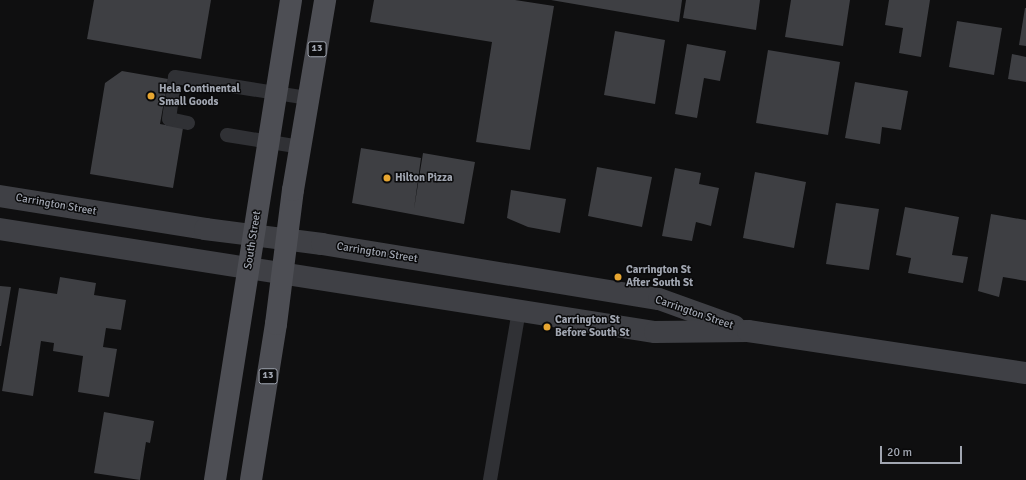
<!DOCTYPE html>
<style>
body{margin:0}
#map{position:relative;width:1026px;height:480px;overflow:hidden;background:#0f0f10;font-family:Signika,sans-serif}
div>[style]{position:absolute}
.building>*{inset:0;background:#3e3f43}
.lane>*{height:14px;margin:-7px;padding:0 7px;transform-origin:7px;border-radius:7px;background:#303135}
.secondary>*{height:22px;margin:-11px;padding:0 11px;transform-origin:11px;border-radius:11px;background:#3f4045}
.primary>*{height:22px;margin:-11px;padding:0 11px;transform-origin:11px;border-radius:11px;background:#4d4e54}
.dots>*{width:11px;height:11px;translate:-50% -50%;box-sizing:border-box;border:2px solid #0a0a0b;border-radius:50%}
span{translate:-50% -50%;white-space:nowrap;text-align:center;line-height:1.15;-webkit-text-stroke:3px #0a0a0b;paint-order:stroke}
.shield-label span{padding:1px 3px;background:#0a0a0b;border:1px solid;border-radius:3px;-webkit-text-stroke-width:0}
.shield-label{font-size:10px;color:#a1a6b1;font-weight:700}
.poi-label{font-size:11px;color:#a1a6b1;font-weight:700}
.left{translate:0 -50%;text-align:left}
.street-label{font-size:11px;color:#a1a6b1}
.scale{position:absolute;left:880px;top:446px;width:82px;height:18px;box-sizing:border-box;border:2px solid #a1a6b1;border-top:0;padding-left:5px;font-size:12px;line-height:14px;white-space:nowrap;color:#a1a6b1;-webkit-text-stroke:3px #0a0a0b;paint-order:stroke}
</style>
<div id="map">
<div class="building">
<div style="clip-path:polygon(94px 0,211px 0,201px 59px,87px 39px)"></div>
<div style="clip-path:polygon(374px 0,515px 0,554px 6px,530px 150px,476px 142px,492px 42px,370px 22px)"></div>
<div style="clip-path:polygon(551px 0,682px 0,679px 22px)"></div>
<div style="clip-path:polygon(686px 0,760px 0,756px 30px,683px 18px)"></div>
<div style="clip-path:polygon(791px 0,850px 0,843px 46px,785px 37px)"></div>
<div style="clip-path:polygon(889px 0,930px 0,921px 57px,899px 53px,903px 28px,885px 25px)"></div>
<div style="clip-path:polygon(1025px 8px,1026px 8px,1026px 46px,1019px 45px)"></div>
<div style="clip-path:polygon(957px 21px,1002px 28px,994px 75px,949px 67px)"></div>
<div style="clip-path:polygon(615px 31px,665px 40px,655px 104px,604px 95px)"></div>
<div style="clip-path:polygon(687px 44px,726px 51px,720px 81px,704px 78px,697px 118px,675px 114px)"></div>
<div style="clip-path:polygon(768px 50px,840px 62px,828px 135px,756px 123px)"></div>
<div style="clip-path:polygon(1012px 54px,1026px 57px,1026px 82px,1008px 79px)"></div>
<div style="clip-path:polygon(122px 71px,168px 79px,160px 124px,183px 128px,173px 188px,90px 174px,105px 83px)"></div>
<div style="clip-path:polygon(855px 82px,908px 91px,901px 130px,882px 127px,880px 144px,845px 138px)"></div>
<div style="clip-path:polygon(361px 148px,421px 158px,414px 209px,423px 153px,475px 162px,464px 224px,352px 203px)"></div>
<div style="clip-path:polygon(597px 167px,652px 177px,642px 227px,588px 216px)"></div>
<div style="clip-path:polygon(675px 168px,701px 173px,699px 184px,719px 188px,711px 226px,696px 222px,692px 241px,662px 236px)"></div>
<div style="clip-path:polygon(755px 172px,806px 182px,794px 248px,743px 238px)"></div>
<div style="clip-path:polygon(511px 190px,566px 199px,560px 233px,528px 227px,507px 218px)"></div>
<div style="clip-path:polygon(836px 203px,879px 209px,869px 270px,826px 264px)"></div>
<div style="clip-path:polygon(905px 207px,959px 217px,952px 255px,968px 257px,963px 283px,908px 273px,911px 258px,896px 255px)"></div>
<div style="clip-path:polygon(991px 214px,1026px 220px,1026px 281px,1003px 277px,999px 297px,978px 291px)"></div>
<div style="clip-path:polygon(60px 277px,96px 283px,94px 295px,126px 300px,121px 330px,106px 328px,103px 347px,117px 349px,109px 397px,78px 392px,83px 356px,53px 351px,54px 343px,41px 341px,33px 396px,2px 391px,19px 288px,57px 294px)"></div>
<div style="clip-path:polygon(0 286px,11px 287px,1px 346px,0 346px)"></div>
<div style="clip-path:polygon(104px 412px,154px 421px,150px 443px,146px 442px,140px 480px,94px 473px)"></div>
</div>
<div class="lane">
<div style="left:188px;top:123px;width:19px;rotate:-168deg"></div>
<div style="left:169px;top:119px;width:42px;rotate:-81.9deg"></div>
<div style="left:175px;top:77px;width:135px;rotate:9deg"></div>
<div style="left:227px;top:135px;width:74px;rotate:9.3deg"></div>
<div style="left:490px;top:480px;width:171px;rotate:-80.3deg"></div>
</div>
<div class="secondary">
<div style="left:0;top:196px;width:208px;rotate:9.1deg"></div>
<div style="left:205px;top:229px;width:118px;rotate:7.3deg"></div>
<div style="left:322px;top:244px;width:341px;rotate:9.3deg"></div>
<div style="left:659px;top:299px;width:80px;rotate:19.8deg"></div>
<div style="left:0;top:229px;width:663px;rotate:8.94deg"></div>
<div style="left:655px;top:332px;width:93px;rotate:-0.6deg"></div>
<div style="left:748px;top:331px;width:281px;rotate:8.6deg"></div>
</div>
<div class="primary">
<div style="left:215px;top:480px;width:486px;rotate:-81deg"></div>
<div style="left:251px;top:480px;width:158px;rotate:-80.9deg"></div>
<div style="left:276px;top:324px;width:135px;rotate:-82.8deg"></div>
<div style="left:293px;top:190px;width:193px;rotate:-80.4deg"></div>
</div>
<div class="dots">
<div style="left:151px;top:96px;background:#e7a631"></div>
<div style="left:387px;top:178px;background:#e7a631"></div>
<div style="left:618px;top:277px;background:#e7a631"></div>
<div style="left:547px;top:327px;background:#e7a631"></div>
</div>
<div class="shield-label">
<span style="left:317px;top:49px">13</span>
<span style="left:268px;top:376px">13</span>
</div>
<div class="poi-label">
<span class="left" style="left:159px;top:96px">Hela Continental<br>Small Goods</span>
<span class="left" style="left:395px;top:178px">Hilton Pizza</span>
<span class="left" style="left:626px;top:277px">Carrington St<br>After South St</span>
<span class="left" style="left:555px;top:327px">Carrington St<br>Before South St</span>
</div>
<div class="street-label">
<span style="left:56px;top:205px;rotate:10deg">Carrington Street</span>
<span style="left:253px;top:240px;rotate:-81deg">South Street</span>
<span style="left:377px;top:253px;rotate:9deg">Carrington Street</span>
<span style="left:694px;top:313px;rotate:19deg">Carrington Street</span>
</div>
<div class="scale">20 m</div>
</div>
